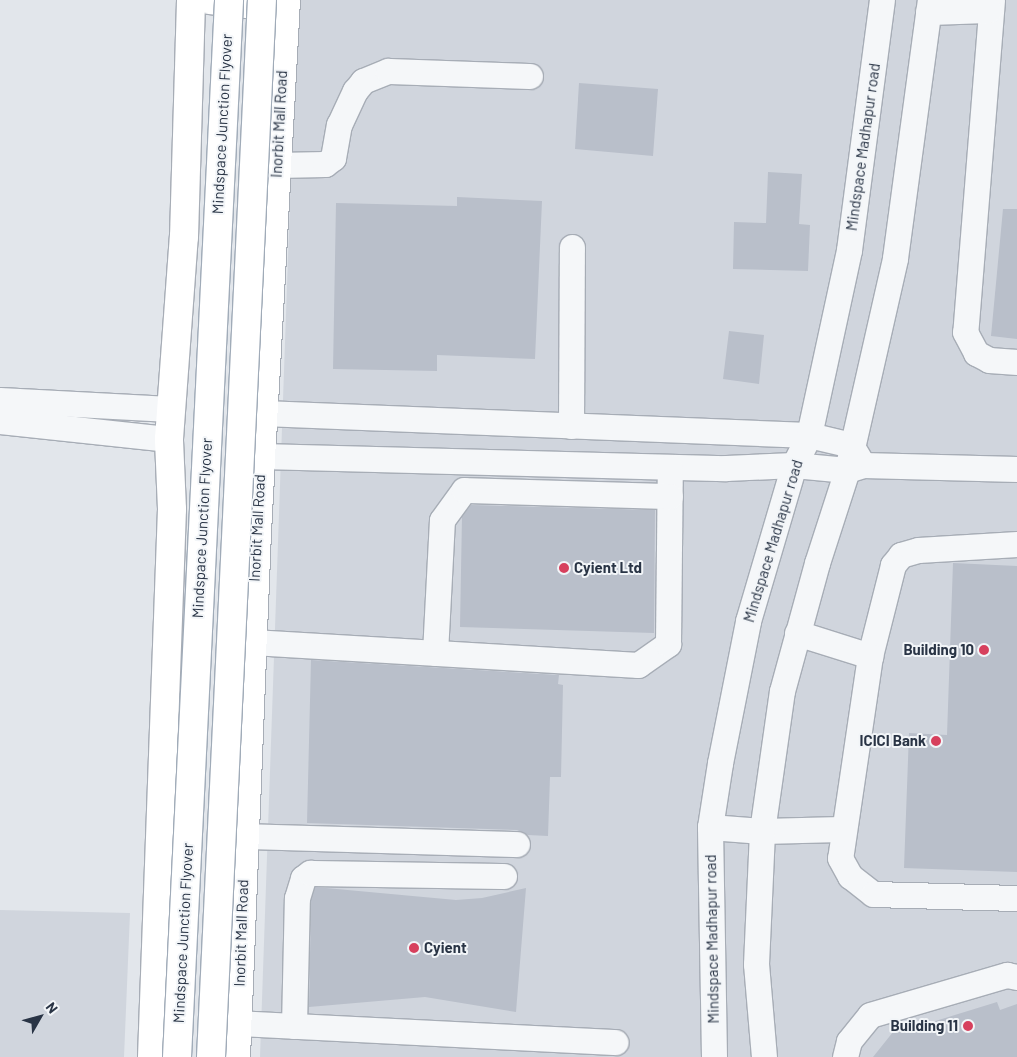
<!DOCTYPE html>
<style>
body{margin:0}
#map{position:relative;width:1017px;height:1057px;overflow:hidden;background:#e2e6eb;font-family:Barlow,sans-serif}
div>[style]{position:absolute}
.built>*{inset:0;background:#d0d5dd}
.building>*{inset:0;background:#b9bfca}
.roads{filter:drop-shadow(1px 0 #a7adb6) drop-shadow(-1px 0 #a7adb6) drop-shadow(0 1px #a7adb6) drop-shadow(0 -1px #a7adb6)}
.minor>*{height:25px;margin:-12.5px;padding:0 12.5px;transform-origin:12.5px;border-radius:12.5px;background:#f5f7f9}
.major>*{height:28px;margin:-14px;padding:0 14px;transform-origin:14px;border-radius:14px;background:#fff}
.bridges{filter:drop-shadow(1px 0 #a0abb8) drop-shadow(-1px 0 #a0abb8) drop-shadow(0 1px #a0abb8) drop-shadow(0 -1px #a0abb8)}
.major-bridge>*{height:28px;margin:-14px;padding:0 14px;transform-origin:14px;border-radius:14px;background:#fff}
.dots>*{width:14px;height:14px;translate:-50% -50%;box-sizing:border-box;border:2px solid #f2f5f8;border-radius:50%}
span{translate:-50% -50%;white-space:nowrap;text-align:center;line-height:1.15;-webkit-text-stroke:4px #f2f5f8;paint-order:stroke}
.street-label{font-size:15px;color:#293445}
.poi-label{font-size:15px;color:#293445;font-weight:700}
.left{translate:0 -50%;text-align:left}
.right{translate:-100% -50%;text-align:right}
.north{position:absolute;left:15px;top:992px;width:50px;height:50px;-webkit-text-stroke:4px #f2f5f8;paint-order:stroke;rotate:52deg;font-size:14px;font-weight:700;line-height:20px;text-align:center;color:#293445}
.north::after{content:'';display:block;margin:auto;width:18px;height:22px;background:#293445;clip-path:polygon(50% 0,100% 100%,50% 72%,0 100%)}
</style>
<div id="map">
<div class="built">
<div style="clip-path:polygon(297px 0,1017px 0,1017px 1057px,260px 1057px)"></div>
<div style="clip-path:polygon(0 910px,130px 913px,124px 1057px,0 1057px)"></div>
</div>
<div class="building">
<div style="clip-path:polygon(579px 83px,658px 89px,653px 156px,575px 149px)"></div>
<div style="clip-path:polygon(768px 172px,802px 174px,799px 224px,810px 225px,808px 271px,733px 269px,734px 222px,766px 223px)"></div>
<div style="clip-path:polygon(457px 197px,542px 201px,535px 359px,437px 355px,437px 371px,333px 369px,336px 203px,457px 206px)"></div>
<div style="clip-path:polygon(1003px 209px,1017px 209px,1017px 339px,991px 336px)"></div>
<div style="clip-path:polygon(729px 331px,764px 335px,759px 384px,723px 379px)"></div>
<div style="clip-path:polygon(471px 505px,655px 510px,654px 633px,460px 627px,462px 516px)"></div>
<div style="clip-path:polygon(953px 563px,1017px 566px,1017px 872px,904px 868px,909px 733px,947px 735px)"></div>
<div style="clip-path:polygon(311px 660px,559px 675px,558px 684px,563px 685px,561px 777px,550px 777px,548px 836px,528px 835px,517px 830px,307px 823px)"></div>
<div style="clip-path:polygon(315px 887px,456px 900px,482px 898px,526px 888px,516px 1012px,425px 997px,309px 1007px,311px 900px)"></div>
<div style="clip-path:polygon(997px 1002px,1000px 1010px,1017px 1004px,1017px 1057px,873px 1057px,901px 1022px,903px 1031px)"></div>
</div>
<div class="roads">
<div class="minor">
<div style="left:992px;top:0;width:333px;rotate:94.6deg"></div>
<div style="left:965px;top:332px;width:24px;rotate:62deg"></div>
<div style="left:976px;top:353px;width:15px;rotate:28deg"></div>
<div style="left:989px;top:360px;width:28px;rotate:4deg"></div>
<div style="left:928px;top:12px;width:61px;rotate:-1.9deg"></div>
<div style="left:277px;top:165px;width:48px;rotate:-1.2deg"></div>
<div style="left:325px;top:164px;width:10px;rotate:-37deg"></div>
<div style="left:333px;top:158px;width:34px;rotate:-80deg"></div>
<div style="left:339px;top:125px;width:38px;rotate:-65deg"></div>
<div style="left:355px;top:91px;width:13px;rotate:-51deg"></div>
<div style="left:363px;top:81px;width:27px;rotate:-22deg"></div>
<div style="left:388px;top:71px;width:142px;rotate:2deg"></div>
<div style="left:0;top:400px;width:170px;rotate:3deg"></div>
<div style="left:263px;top:413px;width:546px;rotate:2.31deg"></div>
<div style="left:809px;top:435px;width:43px;rotate:13.4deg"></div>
<div style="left:851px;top:445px;width:17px;rotate:59deg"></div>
<div style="left:0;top:421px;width:170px;rotate:6.1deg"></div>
<div style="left:571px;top:426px;width:179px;rotate:-89.7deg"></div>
<div style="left:261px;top:456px;width:465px;rotate:1.5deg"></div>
<div style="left:726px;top:468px;width:68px;rotate:-2.5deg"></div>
<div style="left:794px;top:465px;width:53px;rotate:5.4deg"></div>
<div style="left:847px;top:470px;width:17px;rotate:-17deg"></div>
<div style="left:863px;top:465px;width:154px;rotate:1.5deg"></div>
<div style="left:1017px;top:544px;width:99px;rotate:176.5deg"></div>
<div style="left:918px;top:550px;width:18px;rotate:164deg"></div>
<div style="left:901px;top:555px;width:13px;rotate:129deg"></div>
<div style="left:893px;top:565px;width:94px;rotate:104.2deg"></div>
<div style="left:870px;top:656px;width:204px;rotate:98.4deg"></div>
<div style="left:840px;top:858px;width:21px;rotate:61deg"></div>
<div style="left:850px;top:876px;width:29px;rotate:38deg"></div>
<div style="left:873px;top:894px;width:144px;rotate:1.6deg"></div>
<div style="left:797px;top:633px;width:77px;rotate:17.5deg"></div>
<div style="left:252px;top:642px;width:387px;rotate:3.4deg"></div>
<div style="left:638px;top:665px;width:37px;rotate:-35deg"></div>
<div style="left:668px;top:644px;width:177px;rotate:-89.4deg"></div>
<div style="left:435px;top:653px;width:133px;rotate:-87deg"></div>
<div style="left:442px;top:520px;width:37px;rotate:-54deg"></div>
<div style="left:464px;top:490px;width:206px;rotate:1.7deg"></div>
<div style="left:710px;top:827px;width:52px;rotate:4.4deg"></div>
<div style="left:762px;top:831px;width:79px;rotate:-1.5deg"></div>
<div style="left:245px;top:836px;width:272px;rotate:1.7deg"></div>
<div style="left:237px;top:1023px;width:379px;rotate:2.9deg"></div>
<div style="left:294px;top:1026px;width:128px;rotate:-88.7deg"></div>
<div style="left:297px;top:898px;width:21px;rotate:-73deg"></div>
<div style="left:303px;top:878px;width:9px;rotate:-36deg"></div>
<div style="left:310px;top:873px;width:194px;rotate:0.9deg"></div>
<div style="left:714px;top:1057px;width:230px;rotate:-91deg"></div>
<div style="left:710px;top:827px;width:65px;rotate:-81.1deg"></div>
<div style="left:720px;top:763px;width:145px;rotate:-78.8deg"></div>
<div style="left:748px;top:621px;width:163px;rotate:-73.6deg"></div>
<div style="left:794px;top:465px;width:34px;rotate:-63deg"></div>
<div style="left:809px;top:435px;width:189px;rotate:-77.8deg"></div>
<div style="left:849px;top:250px;width:252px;rotate:-82.5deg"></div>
<div style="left:764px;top:1057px;width:93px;rotate:-94.9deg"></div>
<div style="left:756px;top:964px;width:133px;rotate:-87.4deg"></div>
<div style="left:762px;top:831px;width:141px;rotate:-81.9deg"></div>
<div style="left:782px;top:691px;width:133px;rotate:-74.7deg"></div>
<div style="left:817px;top:563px;width:98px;rotate:-72.1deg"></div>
<div style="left:847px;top:470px;width:217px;rotate:-77.2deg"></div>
<div style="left:895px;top:258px;width:260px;rotate:-82.3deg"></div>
<div style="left:845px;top:1057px;width:16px;rotate:-76deg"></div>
<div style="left:849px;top:1041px;width:33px;rotate:-51deg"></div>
<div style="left:870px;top:1015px;width:143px;rotate:-16.3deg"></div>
<div style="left:1007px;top:975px;width:10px;rotate:11deg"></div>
</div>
<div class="major">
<div style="left:210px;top:0;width:74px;rotate:6.2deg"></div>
<div style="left:152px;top:1057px;width:548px;rotate:-87.91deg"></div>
<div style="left:172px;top:509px;width:70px;rotate:-92.5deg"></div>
<div style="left:169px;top:439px;width:203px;rotate:-85.8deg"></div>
<div style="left:184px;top:237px;width:237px;rotate:-88.3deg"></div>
<div style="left:236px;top:1057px;width:525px;rotate:-87.71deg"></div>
<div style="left:257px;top:532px;width:533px;rotate:-86.88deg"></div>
</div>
</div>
<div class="bridges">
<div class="major-bridge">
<div style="left:177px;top:1057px;width:1058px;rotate:-87.18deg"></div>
<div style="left:211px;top:1057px;width:1058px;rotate:-87.24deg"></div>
</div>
</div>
<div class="dots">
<div style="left:564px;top:568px;background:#d7405d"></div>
<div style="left:984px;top:650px;background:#d7405d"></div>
<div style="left:936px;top:741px;background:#d7405d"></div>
<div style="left:414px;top:948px;background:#d7405d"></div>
<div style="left:968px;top:1026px;background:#d7405d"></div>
</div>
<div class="street-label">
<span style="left:222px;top:124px;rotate:-87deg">Mindspace Junction Flyover</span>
<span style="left:279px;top:124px;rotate:-87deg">Inorbit Mall Road</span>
<span style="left:863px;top:147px;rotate:-82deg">Mindspace Madhapur road</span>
<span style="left:202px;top:528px;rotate:-87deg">Mindspace Junction Flyover</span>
<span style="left:257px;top:528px;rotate:-87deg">Inorbit Mall Road</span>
<span style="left:773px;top:541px;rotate:-73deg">Mindspace Madhapur road</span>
<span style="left:183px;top:933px;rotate:-87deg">Mindspace Junction Flyover</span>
<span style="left:241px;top:933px;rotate:-88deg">Inorbit Mall Road</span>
<span style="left:712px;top:939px;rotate:-91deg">Mindspace Madhapur road</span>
</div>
<div class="poi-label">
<span class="left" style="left:574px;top:568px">Cyient Ltd</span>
<span class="right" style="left:974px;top:650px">Building 10</span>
<span class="right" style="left:926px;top:741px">ICICI Bank</span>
<span class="left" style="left:424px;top:948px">Cyient</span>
<span class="right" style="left:958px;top:1026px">Building 11</span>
</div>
<div class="north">N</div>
</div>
